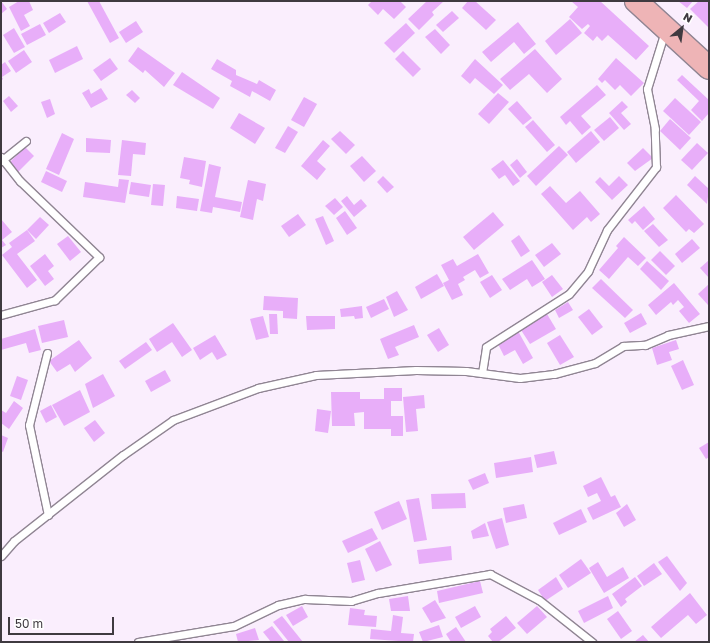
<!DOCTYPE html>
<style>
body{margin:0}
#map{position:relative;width:710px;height:643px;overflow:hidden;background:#faeefd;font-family:"Golos Text",sans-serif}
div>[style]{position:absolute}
.building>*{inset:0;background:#e8aef9}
.roads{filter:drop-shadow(1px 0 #908593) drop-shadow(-1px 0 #908593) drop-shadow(0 1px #908593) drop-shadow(0 -1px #908593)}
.service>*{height:7px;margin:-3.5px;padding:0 3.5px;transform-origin:3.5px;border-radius:3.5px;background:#fff}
.primary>*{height:22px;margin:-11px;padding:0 11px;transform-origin:11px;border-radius:11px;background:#eeb4b6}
span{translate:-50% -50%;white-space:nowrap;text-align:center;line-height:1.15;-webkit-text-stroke:3px #fff;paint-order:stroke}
.frame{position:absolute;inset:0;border:2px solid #3f3a40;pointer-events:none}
.north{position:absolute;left:662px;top:8px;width:40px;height:40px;-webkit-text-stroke:3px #fff;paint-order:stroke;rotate:29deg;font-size:11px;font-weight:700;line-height:16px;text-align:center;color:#3f3a40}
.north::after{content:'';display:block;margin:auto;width:14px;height:18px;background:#3f3a40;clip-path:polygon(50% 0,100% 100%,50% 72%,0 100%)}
.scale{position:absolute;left:8px;top:617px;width:106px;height:18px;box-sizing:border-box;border:2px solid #3f3a40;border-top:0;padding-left:5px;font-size:12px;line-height:14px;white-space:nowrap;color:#3f3a40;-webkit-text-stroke:3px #fff;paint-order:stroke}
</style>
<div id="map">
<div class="building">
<div style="clip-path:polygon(1px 1px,7px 9px,1px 14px)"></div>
<div style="clip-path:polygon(19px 1px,29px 1px,33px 10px,24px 15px,30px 26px,21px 31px,9px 7px)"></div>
<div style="clip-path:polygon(87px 1px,99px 1px,119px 38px,110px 43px)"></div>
<div style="clip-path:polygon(372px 1px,400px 1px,406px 7px,394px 19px,383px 9px,378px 15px,368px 5px)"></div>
<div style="clip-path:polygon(427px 1px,444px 1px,432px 12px,434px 15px,419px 30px,408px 19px)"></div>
<div style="clip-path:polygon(468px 1px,475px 1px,496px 20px,486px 30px,462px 8px)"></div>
<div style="clip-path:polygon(571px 1px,600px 1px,649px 46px,636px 60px,608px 35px,602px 41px,597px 36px,593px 41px,584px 33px,590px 26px,588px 24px,582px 29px,569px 17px,578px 7px)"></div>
<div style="clip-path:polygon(678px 1px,693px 1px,687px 8px)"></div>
<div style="clip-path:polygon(699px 1px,709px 1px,709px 28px,690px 9px)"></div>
<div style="clip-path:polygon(452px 11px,459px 18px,443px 32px,436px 25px)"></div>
<div style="clip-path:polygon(60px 13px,66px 22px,49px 33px,43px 23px)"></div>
<div style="clip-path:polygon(570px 19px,582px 33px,556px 55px,545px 41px)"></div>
<div style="clip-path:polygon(136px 21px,143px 32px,126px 43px,119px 32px)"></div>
<div style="clip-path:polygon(518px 22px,536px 44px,524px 54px,514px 42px,491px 62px,482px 52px)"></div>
<div style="clip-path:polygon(406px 23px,415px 33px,394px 53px,384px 43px)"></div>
<div style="clip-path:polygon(40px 24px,46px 35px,27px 45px,21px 34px)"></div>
<div style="clip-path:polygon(14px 28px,25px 47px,14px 53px,3px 35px)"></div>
<div style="clip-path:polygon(435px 29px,450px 45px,441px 54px,425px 37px)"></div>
<div style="clip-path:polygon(77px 46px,83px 59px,55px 73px,49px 60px)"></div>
<div style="clip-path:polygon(138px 47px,175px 73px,164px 87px,145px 70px,143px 73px,128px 61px)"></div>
<div style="clip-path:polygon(535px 49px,562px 79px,547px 93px,529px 74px,510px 90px,500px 79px)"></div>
<div style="clip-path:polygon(24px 50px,32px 62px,16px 73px,8px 61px)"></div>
<div style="clip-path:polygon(403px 51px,421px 69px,413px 77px,395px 59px)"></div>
<div style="clip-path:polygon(110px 58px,118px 69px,101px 81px,93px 70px)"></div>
<div style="clip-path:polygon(616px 58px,644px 83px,631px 96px,620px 85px,615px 90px,605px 80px,602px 83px,598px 79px)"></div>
<div style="clip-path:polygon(217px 59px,236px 70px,236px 75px,257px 84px,259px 80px,276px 90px,270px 101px,252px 91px,250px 97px,230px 86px,232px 81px,211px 69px)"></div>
<div style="clip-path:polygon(475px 59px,503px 85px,494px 94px,475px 78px,470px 84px,461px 76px)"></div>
<div style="clip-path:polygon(5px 62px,11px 71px,2px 77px,3px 79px,1px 81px,1px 65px)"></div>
<div style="clip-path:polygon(182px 72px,220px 98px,213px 109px,173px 85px)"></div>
<div style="clip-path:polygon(682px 75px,709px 100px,709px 113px,702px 121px,691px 110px,699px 101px,677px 80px)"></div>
<div style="clip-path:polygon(597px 85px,606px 95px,581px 116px,591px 127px,582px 135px,570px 121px,566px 125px,560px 117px)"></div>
<div style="clip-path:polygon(101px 88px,108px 99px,91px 108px,82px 93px,89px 89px,91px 94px)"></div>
<div style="clip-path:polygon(132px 90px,140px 98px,135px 103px,126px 95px)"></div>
<div style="clip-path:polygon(498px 93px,509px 102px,489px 124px,478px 114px)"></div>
<div style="clip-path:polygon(9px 96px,18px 106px,11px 112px,3px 101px)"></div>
<div style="clip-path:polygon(304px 97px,317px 104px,304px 127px,291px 120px)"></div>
<div style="clip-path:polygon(675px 98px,701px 122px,689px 135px,663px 111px)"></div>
<div style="clip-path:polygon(50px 99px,55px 114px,47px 118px,41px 102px)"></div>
<div style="clip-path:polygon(517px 101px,532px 118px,523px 125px,508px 109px)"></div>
<div style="clip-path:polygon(622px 101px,628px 107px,621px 113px,631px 124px,624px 130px,609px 113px)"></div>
<div style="clip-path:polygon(239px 113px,265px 128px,255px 144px,230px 128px)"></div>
<div style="clip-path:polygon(610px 117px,619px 128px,604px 141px,594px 130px)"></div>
<div style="clip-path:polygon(670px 119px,691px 138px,680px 150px,660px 131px)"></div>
<div style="clip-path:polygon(533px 120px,555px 145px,547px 152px,525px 127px)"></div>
<div style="clip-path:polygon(288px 126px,298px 132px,285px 153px,275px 148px)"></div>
<div style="clip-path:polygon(340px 131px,355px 145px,346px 154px,331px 139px)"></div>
<div style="clip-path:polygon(591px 131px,600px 142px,576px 163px,567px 152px)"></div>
<div style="clip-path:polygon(62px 133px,74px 139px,59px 175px,46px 169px)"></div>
<div style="clip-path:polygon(86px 138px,111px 140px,110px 153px,86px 152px)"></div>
<div style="clip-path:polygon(122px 140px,146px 143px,145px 155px,133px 154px,131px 176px,118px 175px)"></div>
<div style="clip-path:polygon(323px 140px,330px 146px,317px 161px,326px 169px,317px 180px,301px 166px)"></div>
<div style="clip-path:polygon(697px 143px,708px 153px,692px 170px,681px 160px)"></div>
<div style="clip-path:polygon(559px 146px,568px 155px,536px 186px,527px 176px)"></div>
<div style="clip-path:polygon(25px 147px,34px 156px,18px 172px,9px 163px)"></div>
<div style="clip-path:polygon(643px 148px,653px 158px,635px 171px,627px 163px)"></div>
<div style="clip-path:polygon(362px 156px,376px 171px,364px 182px,350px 166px)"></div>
<div style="clip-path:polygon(184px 157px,206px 161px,202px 187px,189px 184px,190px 180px,180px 178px)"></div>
<div style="clip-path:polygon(517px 159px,527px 172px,520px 178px,510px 165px)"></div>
<div style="clip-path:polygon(503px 160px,520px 181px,513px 186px,505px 175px,499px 179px,491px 169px)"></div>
<div style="clip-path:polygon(209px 164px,221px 167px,215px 197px,242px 202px,240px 212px,213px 207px,212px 213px,200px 211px)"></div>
<div style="clip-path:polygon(46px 171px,67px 181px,62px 192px,41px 182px)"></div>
<div style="clip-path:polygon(383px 176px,394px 187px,387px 193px,377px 182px)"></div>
<div style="clip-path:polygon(619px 176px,628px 185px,612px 200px,595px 182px,600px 177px,609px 186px)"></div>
<div style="clip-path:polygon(695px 176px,709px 189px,707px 204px,687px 185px)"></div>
<div style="clip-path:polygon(119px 179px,129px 180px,125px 203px,83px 197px,85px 182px,118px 187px)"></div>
<div style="clip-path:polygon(248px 180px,266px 184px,263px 201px,257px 199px,253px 220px,240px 217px)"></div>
<div style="clip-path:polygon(131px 182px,151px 185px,149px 197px,129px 194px)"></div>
<div style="clip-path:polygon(153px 184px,165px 185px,163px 206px,151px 205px)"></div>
<div style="clip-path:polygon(550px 186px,566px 203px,580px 191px,600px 214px,591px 222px,587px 217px,573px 230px,541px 194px)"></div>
<div style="clip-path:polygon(676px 195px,704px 224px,694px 233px,689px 229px,686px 232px,663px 208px)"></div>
<div style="clip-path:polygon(177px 196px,199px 199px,197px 211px,176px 208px)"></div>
<div style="clip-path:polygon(347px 196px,354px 205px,361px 199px,367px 206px,354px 217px,341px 201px)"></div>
<div style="clip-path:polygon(335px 198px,343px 207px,334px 215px,325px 206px)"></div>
<div style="clip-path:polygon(644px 206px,655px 219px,643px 230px,635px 221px,632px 224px,628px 220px)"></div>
<div style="clip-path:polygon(345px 211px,357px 228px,347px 235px,336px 218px)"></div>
<div style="clip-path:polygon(493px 212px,504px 225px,474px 250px,463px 237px)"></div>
<div style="clip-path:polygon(298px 214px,306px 225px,289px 237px,281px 226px)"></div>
<div style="clip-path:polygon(323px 216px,334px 241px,326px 245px,315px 219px)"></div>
<div style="clip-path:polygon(40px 217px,49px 225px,36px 239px,27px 230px)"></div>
<div style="clip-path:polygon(1px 219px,12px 232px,2px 240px,6px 245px,1px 248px)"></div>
<div style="clip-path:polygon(653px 224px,668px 240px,659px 247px,644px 231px)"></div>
<div style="clip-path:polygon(27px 230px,35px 241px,17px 254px,37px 280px,27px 288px,2px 255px,12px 247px,9px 243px)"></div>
<div style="clip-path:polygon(519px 235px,530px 251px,521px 257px,511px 241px)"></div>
<div style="clip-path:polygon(68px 236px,81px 252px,70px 261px,57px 244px)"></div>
<div style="clip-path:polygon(624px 237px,646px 258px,638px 266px,628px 257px,609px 279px,599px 270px,618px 248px,616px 246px)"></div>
<div style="clip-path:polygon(692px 239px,700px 248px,682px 263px,675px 254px)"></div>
<div style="clip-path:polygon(552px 243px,561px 254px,544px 267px,535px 255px)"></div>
<div style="clip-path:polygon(660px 251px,675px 266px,666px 275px,651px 260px)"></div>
<div style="clip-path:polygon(45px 254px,54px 266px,48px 271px,54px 279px,45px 286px,30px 266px)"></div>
<div style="clip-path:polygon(478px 254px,489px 273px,480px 278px,475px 270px,463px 277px,465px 280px,458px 284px,463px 295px,452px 300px,443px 283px,449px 280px,441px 265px,453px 259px,457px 266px)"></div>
<div style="clip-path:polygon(532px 260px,545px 279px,532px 287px,527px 279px,510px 290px,502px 279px)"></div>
<div style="clip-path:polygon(709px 260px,709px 278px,700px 268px)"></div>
<div style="clip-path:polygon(647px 261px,669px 281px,661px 290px,640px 269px)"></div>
<div style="clip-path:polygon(437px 274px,444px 286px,421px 299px,415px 287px)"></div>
<div style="clip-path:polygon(492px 275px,502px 290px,490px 298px,480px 282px)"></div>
<div style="clip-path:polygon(552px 275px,563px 289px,552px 297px,542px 282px)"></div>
<div style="clip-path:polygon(601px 279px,633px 310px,625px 318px,592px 288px)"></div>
<div style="clip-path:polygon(674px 283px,700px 314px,689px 323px,679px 311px,684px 307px,678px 300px,673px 305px,671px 302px,656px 315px,648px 305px)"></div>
<div style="clip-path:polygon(709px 284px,709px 303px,708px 305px,698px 294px)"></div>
<div style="clip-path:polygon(397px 291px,408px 310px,394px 317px,386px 297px)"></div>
<div style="clip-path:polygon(264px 296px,298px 298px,297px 319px,283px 318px,283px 311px,263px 310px)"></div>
<div style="clip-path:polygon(384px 299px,389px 309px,371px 318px,366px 307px)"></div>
<div style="clip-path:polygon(568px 302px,573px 310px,559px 318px,555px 310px)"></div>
<div style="clip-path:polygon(362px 306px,363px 318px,355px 319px,354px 316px,341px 317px,340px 309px)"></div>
<div style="clip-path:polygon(589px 309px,603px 327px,592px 335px,578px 317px)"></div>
<div style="clip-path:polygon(641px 313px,647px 324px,630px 333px,624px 323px)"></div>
<div style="clip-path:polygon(269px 314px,277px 314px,278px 334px,270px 334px)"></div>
<div style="clip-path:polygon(547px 314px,556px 329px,530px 344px,521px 330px)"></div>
<div style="clip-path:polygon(263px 316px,269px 337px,256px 340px,250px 319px)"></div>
<div style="clip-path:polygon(306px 316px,335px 316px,335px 329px,307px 330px)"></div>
<div style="clip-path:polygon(64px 320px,68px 337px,42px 343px,38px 326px)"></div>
<div style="clip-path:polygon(173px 323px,192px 350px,182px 357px,172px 342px,157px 352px,149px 339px)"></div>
<div style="clip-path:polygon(414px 325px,419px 337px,395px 347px,399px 355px,388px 359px,380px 339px)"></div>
<div style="clip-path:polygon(439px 328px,449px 345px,438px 352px,427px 335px)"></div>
<div style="clip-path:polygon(35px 329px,41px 350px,29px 353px,26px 343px,1px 350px,1px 339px)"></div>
<div style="clip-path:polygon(518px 331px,533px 358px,523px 364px,515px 350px,504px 356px,497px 342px)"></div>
<div style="clip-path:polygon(215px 335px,227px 355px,217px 360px,212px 352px,200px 360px,193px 348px)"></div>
<div style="clip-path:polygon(560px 335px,574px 357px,560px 365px,547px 343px)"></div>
<div style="clip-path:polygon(79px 340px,92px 358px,75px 372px,70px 364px,57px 372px,49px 361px)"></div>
<div style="clip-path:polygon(676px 340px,679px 349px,669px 352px,672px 360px,657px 365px,652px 348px)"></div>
<div style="clip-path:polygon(146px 342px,152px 350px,125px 369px,119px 361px)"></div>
<div style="clip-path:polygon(683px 360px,694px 385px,682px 390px,671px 366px)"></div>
<div style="clip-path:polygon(165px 370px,171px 381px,151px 392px,145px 381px)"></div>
<div style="clip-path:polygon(103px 374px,115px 396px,93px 408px,85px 384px)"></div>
<div style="clip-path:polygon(17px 376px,28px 380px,21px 400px,10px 396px)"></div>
<div style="clip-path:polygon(384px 388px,402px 388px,402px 401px,391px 401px,391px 416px,403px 416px,403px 436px,391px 436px,391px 429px,364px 429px,364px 412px,354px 413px,355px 426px,332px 426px,331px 392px,360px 392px,360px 399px,384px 399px)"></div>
<div style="clip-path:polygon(80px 390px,90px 412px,64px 426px,52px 405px)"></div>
<div style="clip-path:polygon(424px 395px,425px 408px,416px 409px,418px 431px,406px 432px,403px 397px)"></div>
<div style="clip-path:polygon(14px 401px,23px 408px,9px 429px,1px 423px,1px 410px,6px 413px)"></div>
<div style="clip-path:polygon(51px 405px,57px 417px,46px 423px,40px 411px)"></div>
<div style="clip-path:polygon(317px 409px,331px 411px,328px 433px,315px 431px)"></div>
<div style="clip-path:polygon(95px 420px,105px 433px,94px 442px,84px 428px)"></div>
<div style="clip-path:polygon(1px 435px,8px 438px,3px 452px,1px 451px)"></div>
<div style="clip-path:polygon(709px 442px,709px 457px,706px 459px,699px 448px)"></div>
<div style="clip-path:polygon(554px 451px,557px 464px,537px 468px,534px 455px)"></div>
<div style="clip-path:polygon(531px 457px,533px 472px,496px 478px,494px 463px)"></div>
<div style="clip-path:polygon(485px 473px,489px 483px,473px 490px,468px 480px)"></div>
<div style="clip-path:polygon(601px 477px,611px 497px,615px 495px,621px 507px,593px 520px,587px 508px,601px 501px,597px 493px,588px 497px,583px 486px)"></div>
<div style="clip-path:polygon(465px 493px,466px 508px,432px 509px,431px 494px)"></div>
<div style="clip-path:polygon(419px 498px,427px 540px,414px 542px,406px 500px)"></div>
<div style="clip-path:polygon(399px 501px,407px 519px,382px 530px,374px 512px)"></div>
<div style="clip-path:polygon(524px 504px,527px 518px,506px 523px,503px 508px)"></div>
<div style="clip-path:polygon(627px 504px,636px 520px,624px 527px,616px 513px)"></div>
<div style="clip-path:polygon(581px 509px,587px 522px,559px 535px,553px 523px)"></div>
<div style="clip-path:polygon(502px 518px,509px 545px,496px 549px,487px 522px)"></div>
<div style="clip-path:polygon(485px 523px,489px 536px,473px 539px,471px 531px)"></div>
<div style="clip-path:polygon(372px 528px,378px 539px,348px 553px,342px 541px)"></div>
<div style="clip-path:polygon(380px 541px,392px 565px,376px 572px,365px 549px)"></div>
<div style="clip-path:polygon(451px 546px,452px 560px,419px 564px,417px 550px)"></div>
<div style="clip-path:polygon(667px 556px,687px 583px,680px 591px,658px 562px)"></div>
<div style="clip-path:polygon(581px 559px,591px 573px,568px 588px,559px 575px)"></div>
<div style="clip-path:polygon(360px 560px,365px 580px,352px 583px,347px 563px)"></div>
<div style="clip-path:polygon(598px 562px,607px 577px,623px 567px,629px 578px,604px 593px,589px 568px)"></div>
<div style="clip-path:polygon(654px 563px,662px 574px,644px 586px,637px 576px)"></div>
<div style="clip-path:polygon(556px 577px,563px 589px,545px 601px,538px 590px)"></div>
<div style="clip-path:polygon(635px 577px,642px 586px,625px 599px,627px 602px,621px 607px,612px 594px)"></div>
<div style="clip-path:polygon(480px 581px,483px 593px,439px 603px,437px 591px)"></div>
<div style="clip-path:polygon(690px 593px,707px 615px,696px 624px,688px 615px,661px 638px,651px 627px)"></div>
<div style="clip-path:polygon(408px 596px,410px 611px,391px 611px,389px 599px)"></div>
<div style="clip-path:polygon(608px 596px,613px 608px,584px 623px,578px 611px)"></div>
<div style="clip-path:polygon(435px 600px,446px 618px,431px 623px,422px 608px)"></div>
<div style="clip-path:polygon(302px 606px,308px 617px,293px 626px,286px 615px)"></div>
<div style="clip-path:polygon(475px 606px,481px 617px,461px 628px,455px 617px)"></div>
<div style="clip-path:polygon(537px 606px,547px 617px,527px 634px,517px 623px)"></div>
<div style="clip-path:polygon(350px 608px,365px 610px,364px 615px,377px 616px,376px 627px,348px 625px)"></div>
<div style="clip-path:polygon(618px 611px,632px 631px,621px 639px,607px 619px)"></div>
<div style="clip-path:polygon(393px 615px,403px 617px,401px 633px,414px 634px,413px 642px,370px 639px,371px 629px,391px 631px)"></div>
<div style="clip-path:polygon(282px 616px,303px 642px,289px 642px,273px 622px)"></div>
<div style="clip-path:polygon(506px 616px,516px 628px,498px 642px,493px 642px,488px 636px,492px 632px,490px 629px)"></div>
<div style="clip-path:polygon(439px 625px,443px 637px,423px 642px,419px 632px)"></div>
<div style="clip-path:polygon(272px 626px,284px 641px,283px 642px,271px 642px,263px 632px)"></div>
<div style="clip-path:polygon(456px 627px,466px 642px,451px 642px,446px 634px)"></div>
<div style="clip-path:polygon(255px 628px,259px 640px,238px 642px,236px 634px)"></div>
<div style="clip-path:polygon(643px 635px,649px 642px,634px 642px)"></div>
</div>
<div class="roads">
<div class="service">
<div style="left:1px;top:157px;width:31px;rotate:52deg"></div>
<div style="left:20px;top:181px;width:110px;rotate:43.9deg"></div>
<div style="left:99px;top:257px;width:62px;rotate:135.7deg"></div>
<div style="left:55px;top:300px;width:56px;rotate:164.5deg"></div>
<div style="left:1px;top:161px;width:32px;rotate:-39deg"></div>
<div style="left:47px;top:353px;width:74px;rotate:104deg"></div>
<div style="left:29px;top:425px;width:92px;rotate:78.1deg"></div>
<div style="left:482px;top:373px;width:26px;rotate:-81deg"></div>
<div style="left:486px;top:347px;width:98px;rotate:-32.6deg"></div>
<div style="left:569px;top:294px;width:30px;rotate:-50deg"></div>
<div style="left:588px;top:271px;width:45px;rotate:-65.1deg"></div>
<div style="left:607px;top:230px;width:80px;rotate:-52.1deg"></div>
<div style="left:656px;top:167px;width:38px;rotate:-92deg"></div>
<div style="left:655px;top:129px;width:41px;rotate:-101.3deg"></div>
<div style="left:647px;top:89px;width:61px;rotate:-72.8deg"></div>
<div style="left:1px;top:556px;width:20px;rotate:-49deg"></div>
<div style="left:14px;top:541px;width:139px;rotate:-38.3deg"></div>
<div style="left:123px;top:455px;width:61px;rotate:-35deg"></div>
<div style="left:173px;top:420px;width:91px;rotate:-20.6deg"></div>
<div style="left:258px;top:388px;width:59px;rotate:-12.6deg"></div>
<div style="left:316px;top:375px;width:100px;rotate:-2.9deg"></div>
<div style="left:416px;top:370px;width:50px;rotate:1.1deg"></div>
<div style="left:466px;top:371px;width:54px;rotate:7.4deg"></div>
<div style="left:520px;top:378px;width:34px;rotate:-7deg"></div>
<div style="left:554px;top:374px;width:42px;rotate:-15deg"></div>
<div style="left:595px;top:363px;width:33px;rotate:-31deg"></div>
<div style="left:623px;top:346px;width:22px;rotate:-3deg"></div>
<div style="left:645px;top:345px;width:25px;rotate:-23deg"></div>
<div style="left:668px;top:335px;width:42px;rotate:-12.4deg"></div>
<div style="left:138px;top:642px;width:97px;rotate:-9.5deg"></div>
<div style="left:234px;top:626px;width:49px;rotate:-25.5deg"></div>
<div style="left:278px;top:605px;width:28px;rotate:-13deg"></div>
<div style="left:305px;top:599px;width:46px;rotate:2.5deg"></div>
<div style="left:351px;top:601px;width:28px;rotate:-17deg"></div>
<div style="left:378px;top:593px;width:114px;rotate:-9.6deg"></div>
<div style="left:490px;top:574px;width:55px;rotate:28deg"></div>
<div style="left:539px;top:600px;width:68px;rotate:38.4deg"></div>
</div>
<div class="primary">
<div style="left:636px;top:1px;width:99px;rotate:42.5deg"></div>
</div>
</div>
<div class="frame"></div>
<div class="north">N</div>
<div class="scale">50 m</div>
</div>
